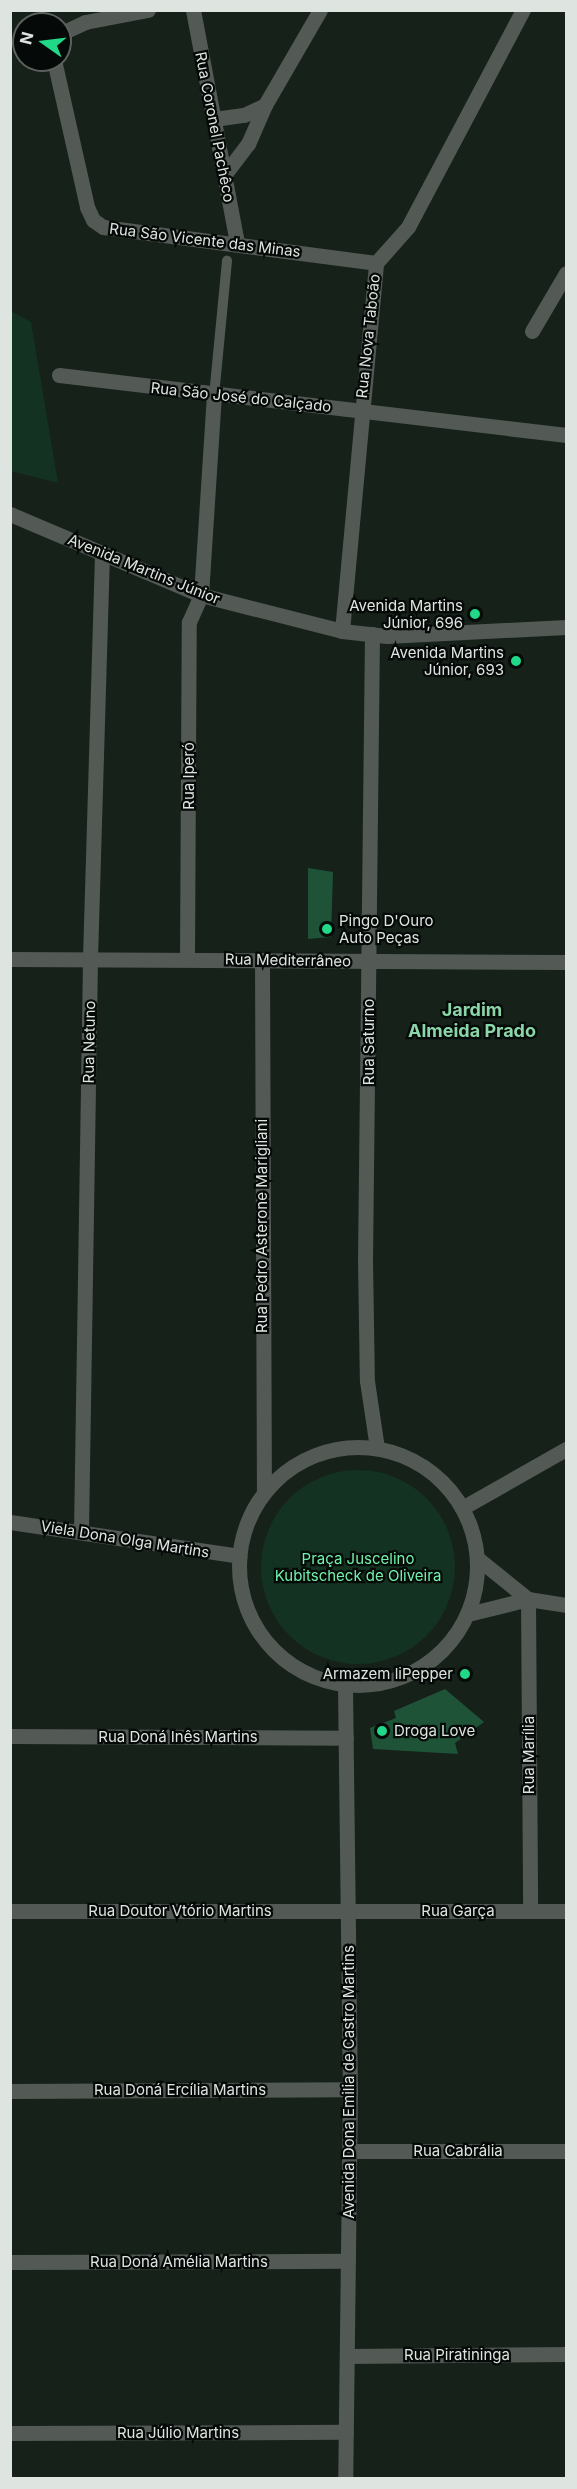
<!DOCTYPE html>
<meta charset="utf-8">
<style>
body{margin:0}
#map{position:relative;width:577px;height:2489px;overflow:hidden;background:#16211a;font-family:Inter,sans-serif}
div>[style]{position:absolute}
.green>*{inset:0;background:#133221}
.round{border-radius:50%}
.building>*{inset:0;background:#1e5337}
.service>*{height:10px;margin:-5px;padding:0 5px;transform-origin:5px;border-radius:5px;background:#535955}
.minor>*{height:15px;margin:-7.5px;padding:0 7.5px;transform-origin:7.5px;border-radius:7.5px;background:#535955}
.tertiary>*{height:15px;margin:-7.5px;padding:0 7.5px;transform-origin:7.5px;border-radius:7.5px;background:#535955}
.tertiary>.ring{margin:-7.5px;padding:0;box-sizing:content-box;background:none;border:15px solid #535955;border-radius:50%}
.dots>*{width:16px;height:16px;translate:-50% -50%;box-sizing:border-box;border:3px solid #050907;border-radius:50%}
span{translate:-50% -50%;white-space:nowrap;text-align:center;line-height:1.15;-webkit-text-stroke:4.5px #050907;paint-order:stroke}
.street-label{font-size:15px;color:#dee5e0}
.poi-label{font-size:15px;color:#dee5e0}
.right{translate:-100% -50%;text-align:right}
.left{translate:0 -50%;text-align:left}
.park-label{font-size:15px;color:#71f2ab}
.quarter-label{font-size:18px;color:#8ad6a8;font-weight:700}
.frame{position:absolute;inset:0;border:12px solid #dee5e0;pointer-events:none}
.north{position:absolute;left:12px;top:12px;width:60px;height:60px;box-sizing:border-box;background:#050907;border:2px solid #5c615e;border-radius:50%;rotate:284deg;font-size:16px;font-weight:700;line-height:24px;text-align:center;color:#dee5e0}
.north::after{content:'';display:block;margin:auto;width:21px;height:27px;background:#20d887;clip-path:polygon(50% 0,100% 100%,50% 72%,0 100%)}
</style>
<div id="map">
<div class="green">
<div style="clip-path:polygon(11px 311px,31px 322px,58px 483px,11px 471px)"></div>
<div class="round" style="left:261px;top:1470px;width:194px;height:194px"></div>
</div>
<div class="building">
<div style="clip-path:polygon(308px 868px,333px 872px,331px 937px,308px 939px)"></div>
<div style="clip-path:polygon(445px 1689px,484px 1722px,455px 1743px,458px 1754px,373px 1749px,370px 1728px,396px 1718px,394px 1711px)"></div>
</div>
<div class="service">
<div style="left:214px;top:396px;width:136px;rotate:-84.5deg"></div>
</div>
<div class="minor">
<div style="left:193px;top:10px;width:237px;rotate:79.3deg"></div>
<div style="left:60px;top:40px;width:11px;rotate:-56deg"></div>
<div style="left:66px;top:31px;width:21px;rotate:-25deg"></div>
<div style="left:85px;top:22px;width:64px;rotate:-10.8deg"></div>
<div style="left:54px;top:60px;width:151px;rotate:77.3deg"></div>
<div style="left:87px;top:207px;width:14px;rotate:65deg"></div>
<div style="left:93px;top:220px;width:12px;rotate:35deg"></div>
<div style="left:103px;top:227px;width:275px;rotate:7.5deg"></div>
<div style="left:214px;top:119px;width:30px;rotate:-8deg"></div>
<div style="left:244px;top:115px;width:23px;rotate:-25deg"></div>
<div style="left:225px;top:174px;width:38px;rotate:-53deg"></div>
<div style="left:248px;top:144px;width:43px;rotate:-66.4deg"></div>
<div style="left:265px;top:105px;width:110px;rotate:-59.9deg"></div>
<div style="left:532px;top:331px;width:67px;rotate:-59.6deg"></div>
<div style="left:59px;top:375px;width:511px;rotate:6.75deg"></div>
<div style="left:342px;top:631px;width:370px;rotate:-84.7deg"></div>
<div style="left:376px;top:263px;width:48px;rotate:-48.4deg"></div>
<div style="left:408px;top:227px;width:246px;rotate:-62.1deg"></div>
<div style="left:10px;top:959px;width:556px;rotate:0.31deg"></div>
<div style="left:187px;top:959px;width:337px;rotate:-89.7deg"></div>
<div style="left:189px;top:622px;width:30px;rotate:-66deg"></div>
<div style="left:201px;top:595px;width:199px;rotate:-86.3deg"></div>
<div style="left:262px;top:960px;width:533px;rotate:89.79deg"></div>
<div style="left:462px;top:1508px;width:120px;rotate:-29.6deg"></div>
<div style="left:10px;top:1522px;width:232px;rotate:8.4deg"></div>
<div style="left:81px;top:1532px;width:574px;rotate:-89.1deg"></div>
<div style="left:90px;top:958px;width:406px;rotate:-88.3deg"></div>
<div style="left:528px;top:1599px;width:312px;rotate:89.6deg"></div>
<div style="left:10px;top:1736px;width:336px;rotate:0.3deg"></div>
<div style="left:10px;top:1911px;width:556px"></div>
<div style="left:10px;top:2091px;width:340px;rotate:-0.3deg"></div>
<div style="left:350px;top:2151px;width:216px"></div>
<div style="left:10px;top:2262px;width:338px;rotate:-0.2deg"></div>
<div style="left:347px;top:2356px;width:219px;rotate:-0.5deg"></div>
<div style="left:10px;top:2433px;width:336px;rotate:-0.2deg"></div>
</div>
<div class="tertiary">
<div style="left:10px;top:514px;width:207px;rotate:23deg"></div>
<div style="left:201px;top:595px;width:146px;rotate:14.3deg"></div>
<div style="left:342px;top:631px;width:45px;rotate:6.3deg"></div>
<div style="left:387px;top:636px;width:179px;rotate:-2.9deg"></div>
<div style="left:372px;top:634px;width:626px;rotate:90.64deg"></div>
<div style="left:365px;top:1260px;width:121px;rotate:89.1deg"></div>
<div style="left:367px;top:1381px;width:68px;rotate:81.5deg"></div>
<div class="ring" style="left:239px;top:1447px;width:223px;height:223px"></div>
<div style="left:477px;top:1558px;width:65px;rotate:38.8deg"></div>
<div style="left:468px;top:1614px;width:62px;rotate:-14deg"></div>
<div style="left:528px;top:1599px;width:38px;rotate:9deg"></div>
<div style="left:345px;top:1686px;width:403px;rotate:89.3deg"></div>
<div style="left:350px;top:2089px;width:389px;rotate:90.7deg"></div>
</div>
<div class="dots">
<div style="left:475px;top:614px;background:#20d887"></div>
<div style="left:516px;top:661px;background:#20d887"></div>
<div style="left:327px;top:929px;background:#20d887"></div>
<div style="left:465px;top:1674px;background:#20d887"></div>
<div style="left:382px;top:1731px;background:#20d887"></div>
</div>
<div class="street-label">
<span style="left:215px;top:127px;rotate:79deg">Rua Coronel Pachêco</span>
<span style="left:205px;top:240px;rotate:7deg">Rua São Vicente das Minas</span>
<span style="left:368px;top:336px;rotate:-84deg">Rua Nova Taboão</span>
<span style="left:241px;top:397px;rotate:6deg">Rua São José do Calçado</span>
<span style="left:144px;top:569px;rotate:22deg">Avenida Martins Júnior</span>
<span style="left:189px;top:776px;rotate:-90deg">Rua Iperó</span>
<span style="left:288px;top:960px;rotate:1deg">Rua Mediterrâneo</span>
<span style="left:89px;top:1042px;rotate:-89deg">Rua Netuno</span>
<span style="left:369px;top:1042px;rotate:-90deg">Rua Saturno</span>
<span style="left:262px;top:1226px;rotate:-90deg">Rua Pedro Asterone Marigliani</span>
<span style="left:125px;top:1539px;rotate:9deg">Viela Dona Olga Martins</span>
<span style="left:178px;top:1737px">Rua Doná Inês Martins</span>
<span style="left:529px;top:1755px;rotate:-90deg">Rua Marília</span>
<span style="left:180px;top:1911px">Rua Doutor Vtório Martins</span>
<span style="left:458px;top:1911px">Rua Garça</span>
<span style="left:349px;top:2082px;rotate:-90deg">Avenida Dona Emilia de Castro Martins</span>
<span style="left:180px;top:2090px">Rua Doná Ercília Martins</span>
<span style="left:458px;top:2151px">Rua Cabrália</span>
<span style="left:179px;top:2262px">Rua Doná Amélia Martins</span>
<span style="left:457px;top:2355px">Rua Piratininga</span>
<span style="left:178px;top:2433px">Rua Júlio Martins</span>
</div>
<div class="poi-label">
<span class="right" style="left:463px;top:614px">Avenida Martins<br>Júnior, 696</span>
<span class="right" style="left:504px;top:661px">Avenida Martins<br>Júnior, 693</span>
<span class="left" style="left:339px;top:929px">Pingo D'Ouro<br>Auto Peças</span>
<span class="right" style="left:453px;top:1674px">Armazem liPepper</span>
<span class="left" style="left:394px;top:1731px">Droga Love</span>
</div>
<div class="park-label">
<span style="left:358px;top:1567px">Praça Juscelino<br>Kubitscheck de Oliveira</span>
</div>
<div class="quarter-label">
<span style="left:472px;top:1021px">Jardim<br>Almeida Prado</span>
</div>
<div class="frame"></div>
<div class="north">N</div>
</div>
